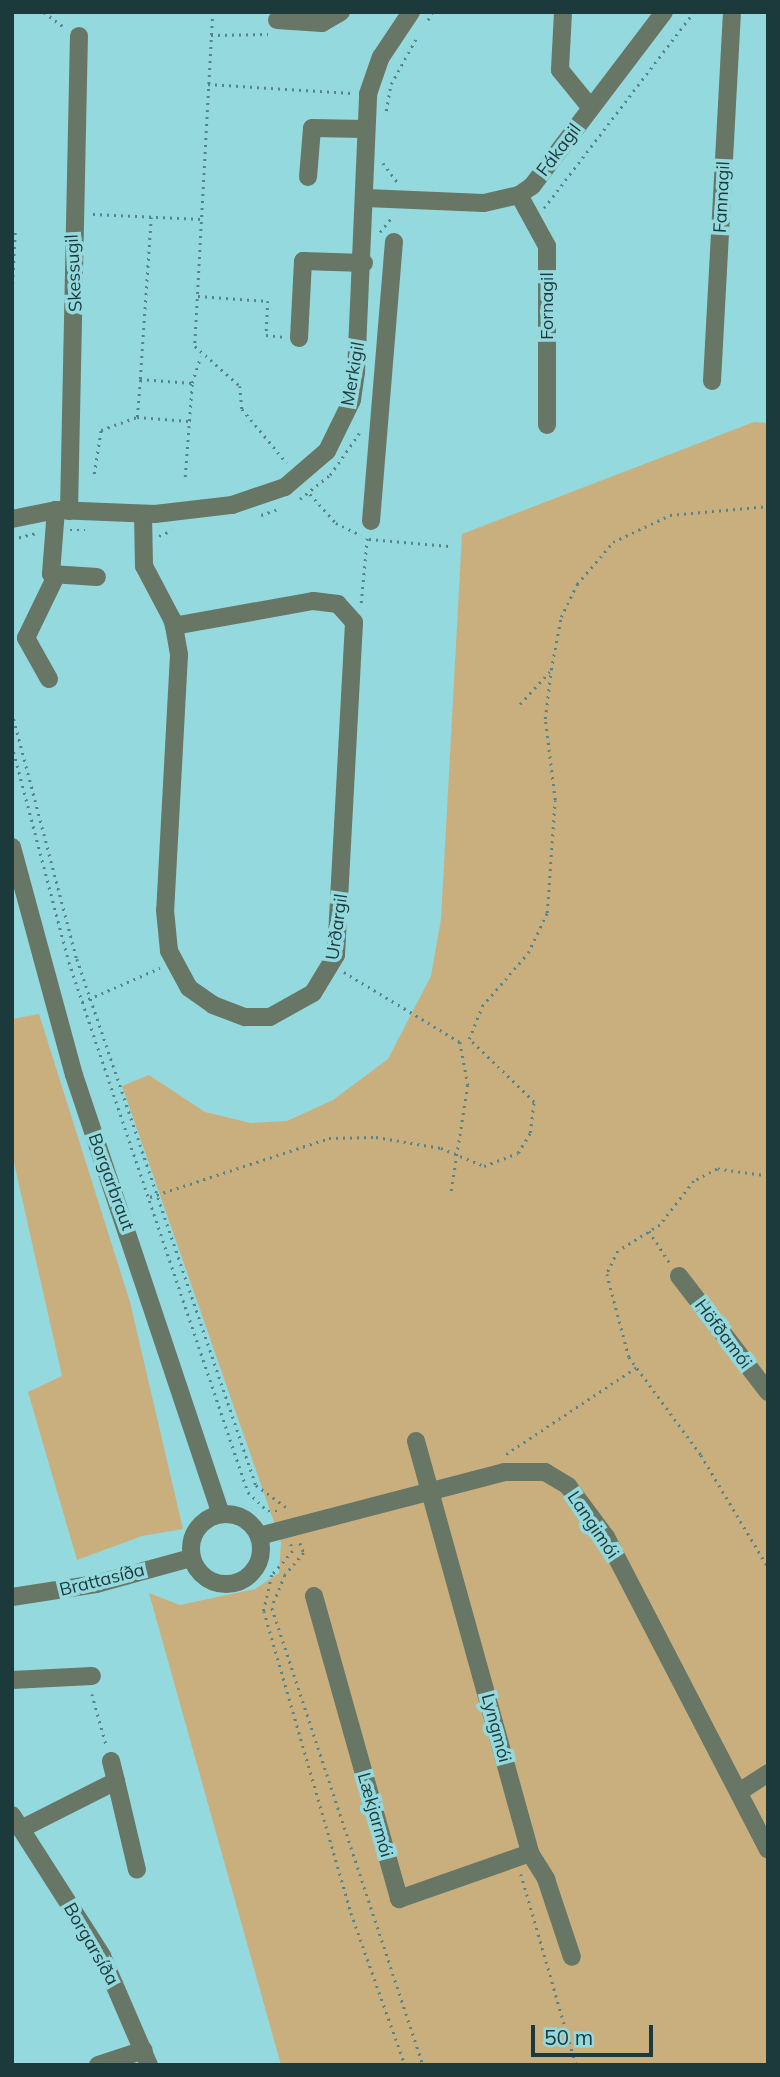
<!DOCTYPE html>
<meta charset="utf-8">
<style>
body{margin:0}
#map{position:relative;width:780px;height:2077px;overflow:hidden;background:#94d9de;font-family:Mulish,sans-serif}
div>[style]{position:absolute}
.green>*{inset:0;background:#caaf7e}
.path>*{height:2.5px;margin-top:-1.25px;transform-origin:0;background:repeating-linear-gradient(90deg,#558589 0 2px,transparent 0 7px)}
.minor>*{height:18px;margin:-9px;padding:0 9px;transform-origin:9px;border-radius:9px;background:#677665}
.minor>.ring{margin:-9px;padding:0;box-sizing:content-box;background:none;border:18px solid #677665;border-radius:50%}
span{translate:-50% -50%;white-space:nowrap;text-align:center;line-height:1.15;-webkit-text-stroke:7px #94d9de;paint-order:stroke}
.street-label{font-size:18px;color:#1c393b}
.frame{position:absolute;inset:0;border:14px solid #1c393b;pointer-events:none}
.scale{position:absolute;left:531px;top:2025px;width:122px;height:32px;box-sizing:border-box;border:4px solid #1c393b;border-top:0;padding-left:9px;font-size:21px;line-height:24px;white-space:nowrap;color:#1c393b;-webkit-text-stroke:5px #94d9de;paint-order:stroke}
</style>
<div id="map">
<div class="green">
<div style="clip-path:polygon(754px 422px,768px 423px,768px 2065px,281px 2065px,149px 1593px,180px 1605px,255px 1589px,279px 1573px,281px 1542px,122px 1086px,149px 1075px,205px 1112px,251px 1123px,287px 1121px,333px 1100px,388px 1059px,431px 976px,441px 919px,462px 534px)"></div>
<div style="clip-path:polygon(39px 1014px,130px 1302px,183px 1529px,142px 1536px,77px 1560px,28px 1392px,62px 1376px,12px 1154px,12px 1019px)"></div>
</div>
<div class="path">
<div style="left:44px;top:12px;width:25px;rotate:37deg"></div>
<div style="left:213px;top:12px;width:334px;rotate:93.1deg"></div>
<div style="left:195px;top:346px;width:60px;rotate:41.6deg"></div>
<div style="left:240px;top:386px;width:23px;rotate:85deg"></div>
<div style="left:242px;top:409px;width:70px;rotate:50.2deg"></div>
<div style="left:428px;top:20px;width:9px;rotate:-63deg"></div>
<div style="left:211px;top:35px;width:57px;rotate:-1deg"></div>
<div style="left:208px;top:84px;width:144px;rotate:3.6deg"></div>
<div style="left:386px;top:111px;width:27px;rotate:-80deg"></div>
<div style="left:391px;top:84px;width:54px;rotate:-61deg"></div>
<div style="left:383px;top:163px;width:25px;rotate:53deg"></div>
<div style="left:544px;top:208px;width:247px;rotate:-52.6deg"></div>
<div style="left:93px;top:214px;width:109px;rotate:2.6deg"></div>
<div style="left:380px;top:232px;width:21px;rotate:-51deg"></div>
<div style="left:12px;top:291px;width:59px;rotate:-87.1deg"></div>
<div style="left:198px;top:296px;width:70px;rotate:4.1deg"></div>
<div style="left:268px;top:301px;width:34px;rotate:93deg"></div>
<div style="left:266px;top:335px;width:18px;rotate:6deg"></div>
<div style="left:140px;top:379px;width:162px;rotate:-86.1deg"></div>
<div style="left:137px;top:417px;width:52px;rotate:4.4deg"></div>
<div style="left:94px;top:474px;width:45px;rotate:-81deg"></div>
<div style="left:101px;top:430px;width:38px;rotate:-20deg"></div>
<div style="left:137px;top:417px;width:38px;rotate:-85deg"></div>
<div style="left:140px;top:379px;width:52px;rotate:4.4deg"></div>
<div style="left:185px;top:477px;width:94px;rotate:-85.7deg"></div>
<div style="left:192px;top:383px;width:28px;rotate:-72deg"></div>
<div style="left:310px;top:494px;width:39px;rotate:48deg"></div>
<div style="left:336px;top:523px;width:28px;rotate:26deg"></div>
<div style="left:300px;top:499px;width:38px;rotate:-39deg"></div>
<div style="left:330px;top:475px;width:52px;rotate:-55.1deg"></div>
<div style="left:261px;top:515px;width:18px;rotate:-19deg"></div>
<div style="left:70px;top:530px;width:15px"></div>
<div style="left:159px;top:536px;width:14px;rotate:-25deg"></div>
<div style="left:12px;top:539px;width:25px;rotate:-14deg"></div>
<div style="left:369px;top:539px;width:80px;rotate:5deg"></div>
<div style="left:361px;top:603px;width:65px;rotate:-84.7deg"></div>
<div style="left:520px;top:704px;width:46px;rotate:-47.6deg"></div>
<div style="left:551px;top:670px;width:54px;rotate:-79.3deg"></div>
<div style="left:561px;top:617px;width:37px;rotate:-64deg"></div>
<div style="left:577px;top:584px;width:55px;rotate:-49.4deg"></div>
<div style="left:613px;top:542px;width:63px;rotate:-25.3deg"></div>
<div style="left:670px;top:515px;width:98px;rotate:-5.2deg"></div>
<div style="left:12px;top:712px;width:255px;rotate:75.3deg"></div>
<div style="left:77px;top:959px;width:556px;rotate:71.21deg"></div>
<div style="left:256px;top:1485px;width:42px;rotate:36.3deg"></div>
<div style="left:12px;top:745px;width:224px;rotate:75.3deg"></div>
<div style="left:69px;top:962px;width:559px;rotate:71.34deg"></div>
<div style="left:248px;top:1492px;width:28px;rotate:44deg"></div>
<div style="left:268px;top:1511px;width:13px"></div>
<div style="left:344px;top:972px;width:135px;rotate:31.1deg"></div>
<div style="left:460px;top:1042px;width:44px;rotate:79.5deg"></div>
<div style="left:468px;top:1085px;width:110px;rotate:98.9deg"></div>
<div style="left:82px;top:1002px;width:85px;rotate:-23.6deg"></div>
<div style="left:768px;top:1176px;width:51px;rotate:-172.2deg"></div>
<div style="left:717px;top:1169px;width:26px;rotate:152deg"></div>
<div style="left:694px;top:1181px;width:56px;rotate:127.7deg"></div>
<div style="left:660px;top:1225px;width:49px;rotate:148.2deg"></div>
<div style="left:618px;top:1251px;width:25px;rotate:116deg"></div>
<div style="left:607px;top:1274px;width:86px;rotate:75.2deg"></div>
<div style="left:629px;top:1357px;width:122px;rotate:53.7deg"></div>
<div style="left:701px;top:1455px;width:131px;rotate:59.1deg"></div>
<div style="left:150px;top:1197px;width:188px;rotate:-18.2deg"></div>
<div style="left:329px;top:1138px;width:47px;rotate:-1.2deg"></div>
<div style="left:376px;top:1137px;width:66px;rotate:9.6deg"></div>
<div style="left:441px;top:1148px;width:47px;rotate:22.7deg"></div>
<div style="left:484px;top:1166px;width:36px;rotate:-21deg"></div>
<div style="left:518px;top:1153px;width:23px;rotate:-59deg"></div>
<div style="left:530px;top:1133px;width:31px;rotate:-83deg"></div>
<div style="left:534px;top:1102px;width:91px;rotate:-135.9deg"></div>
<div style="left:469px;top:1039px;width:35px;rotate:-68deg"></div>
<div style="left:482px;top:1006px;width:70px;rotate:-49deg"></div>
<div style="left:528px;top:953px;width:44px;rotate:-64.6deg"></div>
<div style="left:547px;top:913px;width:113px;rotate:-86deg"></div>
<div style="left:555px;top:800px;width:82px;rotate:-97deg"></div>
<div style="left:545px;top:719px;width:49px;rotate:-83deg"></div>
<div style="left:649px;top:1231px;width:37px;rotate:57deg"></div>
<div style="left:506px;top:1454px;width:157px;rotate:-33.6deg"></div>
<div style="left:300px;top:1543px;width:11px;rotate:68deg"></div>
<div style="left:304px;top:1553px;width:29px;rotate:131deg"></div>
<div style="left:285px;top:1575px;width:35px;rotate:112deg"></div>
<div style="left:272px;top:1608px;width:481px;rotate:71.7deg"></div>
<div style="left:291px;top:1544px;width:7px;rotate:74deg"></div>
<div style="left:293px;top:1551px;width:32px;rotate:131deg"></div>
<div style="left:272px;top:1575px;width:37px;rotate:103deg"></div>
<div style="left:264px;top:1611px;width:314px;rotate:73.9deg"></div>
<div style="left:351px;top:1913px;width:161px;rotate:70.4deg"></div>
<div style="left:92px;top:1694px;width:52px;rotate:74.4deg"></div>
<div style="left:521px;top:1874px;width:199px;rotate:73.9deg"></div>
</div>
<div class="minor">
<div style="left:563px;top:12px;width:58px;rotate:93deg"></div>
<div style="left:560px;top:70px;width:49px;rotate:50.8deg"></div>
<div style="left:277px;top:20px;width:45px;rotate:3.8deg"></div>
<div style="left:322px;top:23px;width:22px;rotate:-30deg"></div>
<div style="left:308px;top:177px;width:49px;rotate:-85.3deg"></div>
<div style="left:312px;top:128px;width:53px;rotate:1.1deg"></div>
<div style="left:519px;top:195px;width:58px;rotate:61.2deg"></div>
<div style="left:547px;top:246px;width:179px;rotate:90deg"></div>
<div style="left:366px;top:198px;width:118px;rotate:2.4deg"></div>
<div style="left:484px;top:203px;width:36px;rotate:-13deg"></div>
<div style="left:519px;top:195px;width:16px;rotate:-35deg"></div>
<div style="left:532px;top:186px;width:218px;rotate:-52.8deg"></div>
<div style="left:299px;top:338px;width:77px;rotate:-87deg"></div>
<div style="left:303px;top:261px;width:61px;rotate:1.9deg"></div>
<div style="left:712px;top:381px;width:370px;rotate:-86.9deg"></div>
<div style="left:56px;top:510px;width:64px;rotate:94.5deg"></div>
<div style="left:51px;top:574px;width:46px;rotate:3.7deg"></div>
<div style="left:69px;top:511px;width:475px;rotate:-88.8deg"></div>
<div style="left:143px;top:514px;width:52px;rotate:88.9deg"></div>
<div style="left:144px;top:566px;width:60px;rotate:62.2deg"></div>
<div style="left:172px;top:619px;width:7px;rotate:74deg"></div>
<div style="left:174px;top:626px;width:29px;rotate:80deg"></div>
<div style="left:179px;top:655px;width:255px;rotate:93.1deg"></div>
<div style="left:165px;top:910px;width:41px;rotate:84.4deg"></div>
<div style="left:169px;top:951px;width:42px;rotate:61.6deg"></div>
<div style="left:189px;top:988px;width:29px;rotate:35deg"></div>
<div style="left:213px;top:1005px;width:34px;rotate:21deg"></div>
<div style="left:245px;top:1017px;width:25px"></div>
<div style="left:270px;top:1017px;width:49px;rotate:-29.2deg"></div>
<div style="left:313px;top:993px;width:44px;rotate:-58.8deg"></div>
<div style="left:336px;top:955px;width:333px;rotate:-86.9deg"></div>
<div style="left:354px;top:622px;width:24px;rotate:-132deg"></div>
<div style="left:338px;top:604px;width:25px;rotate:-173deg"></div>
<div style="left:313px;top:601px;width:141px;rotate:169.8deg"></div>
<div style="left:12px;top:519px;width:45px;rotate:-11.6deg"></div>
<div style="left:56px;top:510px;width:99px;rotate:2.3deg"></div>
<div style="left:155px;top:514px;width:78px;rotate:-6.7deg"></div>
<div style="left:232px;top:505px;width:56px;rotate:-18.8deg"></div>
<div style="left:285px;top:487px;width:55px;rotate:-40.6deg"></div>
<div style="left:327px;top:451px;width:57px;rotate:-63.9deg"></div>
<div style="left:352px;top:400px;width:27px;rotate:-82deg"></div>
<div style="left:356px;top:373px;width:279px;rotate:-87.5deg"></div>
<div style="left:368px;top:94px;width:39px;rotate:-71deg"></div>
<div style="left:381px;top:57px;width:54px;rotate:-56.3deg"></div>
<div style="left:371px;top:521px;width:280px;rotate:-85.3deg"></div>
<div style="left:49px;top:679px;width:47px;rotate:-119.3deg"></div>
<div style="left:26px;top:638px;width:71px;rotate:-64.2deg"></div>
<div style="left:12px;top:847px;width:236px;rotate:74.8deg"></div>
<div style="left:74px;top:1075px;width:463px;rotate:71.5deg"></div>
<div style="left:679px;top:1276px;width:146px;rotate:52.5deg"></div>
<div style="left:416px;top:1441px;width:427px;rotate:74.5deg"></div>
<div style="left:530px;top:1853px;width:31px;rotate:58deg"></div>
<div style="left:546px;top:1879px;width:82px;rotate:71.6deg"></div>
<div class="ring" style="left:191px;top:1514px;width:52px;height:52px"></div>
<div style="left:259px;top:1536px;width:253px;rotate:-14.6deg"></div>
<div style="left:504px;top:1472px;width:41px"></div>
<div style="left:545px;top:1472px;width:27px;rotate:31deg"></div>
<div style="left:568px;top:1486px;width:64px;rotate:53.3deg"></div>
<div style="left:606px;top:1537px;width:352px;rotate:62.6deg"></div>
<div style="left:314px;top:1596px;width:315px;rotate:74.3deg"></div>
<div style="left:399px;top:1899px;width:139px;rotate:-19.3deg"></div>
<div style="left:12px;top:1597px;width:85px;rotate:-8.8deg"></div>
<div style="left:96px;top:1584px;width:98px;rotate:-15.3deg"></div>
<div style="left:12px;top:1680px;width:80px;rotate:-2.9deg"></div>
<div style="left:111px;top:1761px;width:21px;rotate:76deg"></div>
<div style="left:739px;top:1792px;width:35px;rotate:-33deg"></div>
<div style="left:12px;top:1815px;width:167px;rotate:57.4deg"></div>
<div style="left:102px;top:1956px;width:119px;rotate:66.7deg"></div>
<div style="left:21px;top:1829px;width:106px;rotate:-26.8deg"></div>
<div style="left:116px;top:1781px;width:91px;rotate:76.7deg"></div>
<div style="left:98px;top:2065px;width:48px;rotate:-18.1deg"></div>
</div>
<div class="street-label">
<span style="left:559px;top:150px;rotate:-53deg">Fákagil</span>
<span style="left:722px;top:197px;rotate:-87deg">Fannagil</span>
<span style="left:74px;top:273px;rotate:-93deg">Skessugil</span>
<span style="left:547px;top:306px;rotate:-90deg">Fornagil</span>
<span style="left:353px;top:374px;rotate:-80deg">Merkigil</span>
<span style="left:337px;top:927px;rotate:-82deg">Urðargil</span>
<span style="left:111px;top:1182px;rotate:70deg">Borgarbraut</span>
<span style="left:723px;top:1334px;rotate:53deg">Höfðamói</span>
<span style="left:593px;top:1525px;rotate:56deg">Langimói</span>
<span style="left:102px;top:1580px;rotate:-14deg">Brattasíða</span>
<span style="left:496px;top:1728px;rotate:75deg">Lyngmói</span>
<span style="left:375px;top:1815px;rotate:74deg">Lækjarmói</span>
<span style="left:91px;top:1944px;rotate:60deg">Borgarsíða</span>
</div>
<div class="frame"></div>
<div class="scale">50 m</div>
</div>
